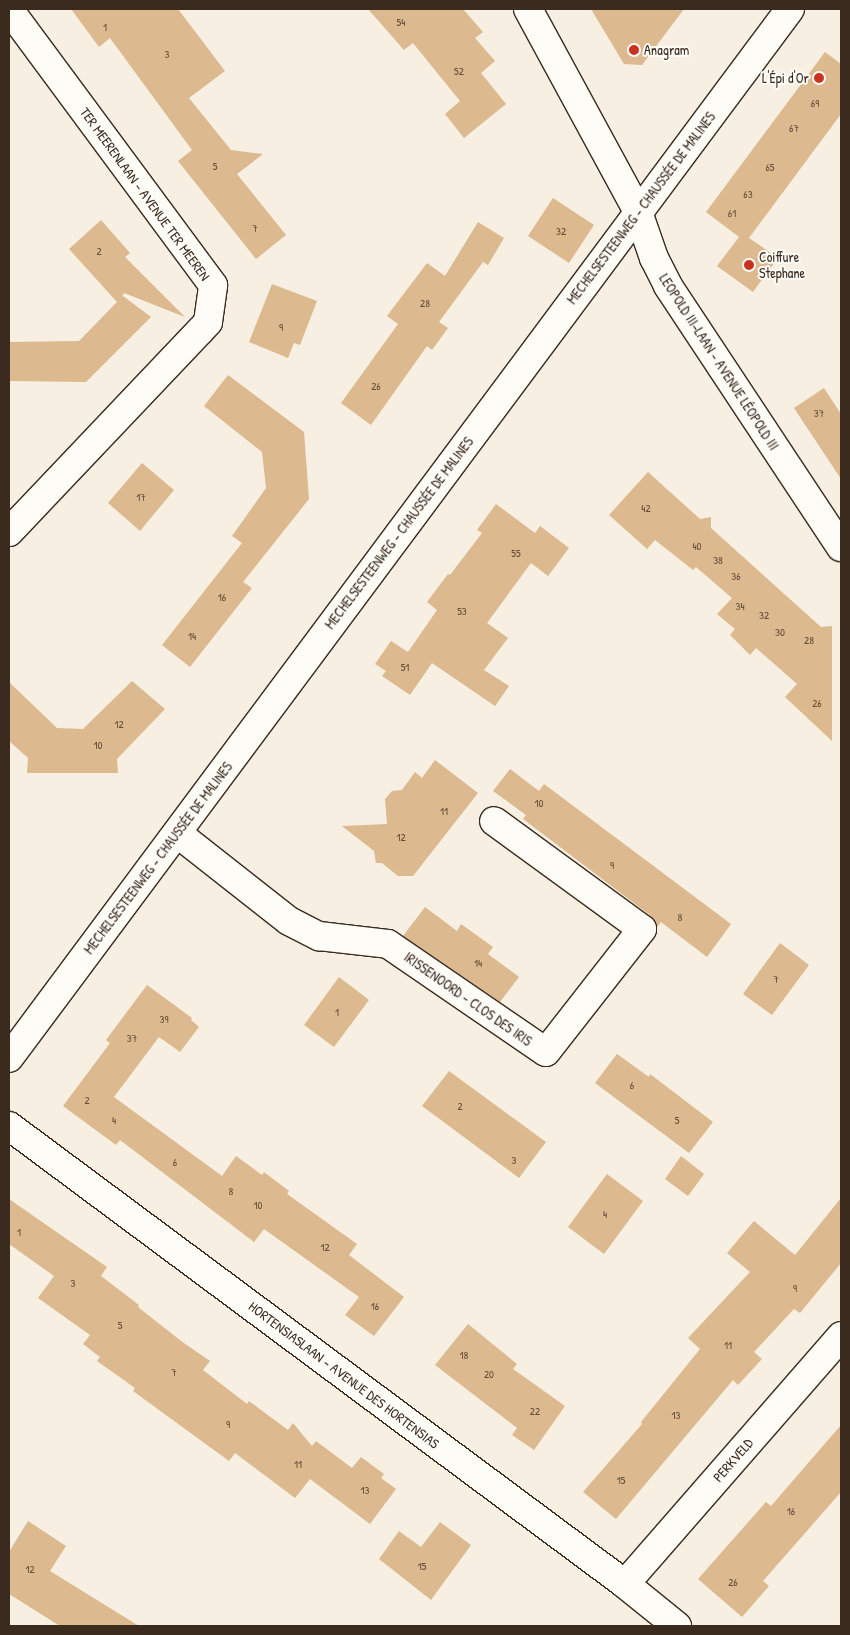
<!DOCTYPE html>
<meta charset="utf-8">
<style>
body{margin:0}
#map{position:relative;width:850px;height:1635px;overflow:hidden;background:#f6efe2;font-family:"Patrick Hand",sans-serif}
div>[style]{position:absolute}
.building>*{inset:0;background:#dcb98e}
.roads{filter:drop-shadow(1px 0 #3b2a1e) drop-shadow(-1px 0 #3b2a1e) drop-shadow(0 1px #3b2a1e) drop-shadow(0 -1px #3b2a1e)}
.minor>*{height:28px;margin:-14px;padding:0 14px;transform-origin:14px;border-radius:14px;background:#fdfcf7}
.tertiary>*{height:28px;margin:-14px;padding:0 14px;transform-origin:14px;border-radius:14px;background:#fdfcf7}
.secondary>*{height:28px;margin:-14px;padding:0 14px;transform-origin:14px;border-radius:14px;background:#fdfcf7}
.dots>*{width:14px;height:14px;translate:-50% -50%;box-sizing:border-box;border:2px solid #fdfcf7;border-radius:50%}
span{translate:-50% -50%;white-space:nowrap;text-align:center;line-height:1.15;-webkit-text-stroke:4px #fdfcf7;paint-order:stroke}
.number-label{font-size:11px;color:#634e3a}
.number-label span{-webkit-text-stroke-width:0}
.poi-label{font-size:14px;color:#3b2a1e}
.left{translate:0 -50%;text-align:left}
.right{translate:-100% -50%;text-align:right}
.street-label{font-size:14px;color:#3b2a1e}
.frame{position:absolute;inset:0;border:10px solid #3b2a1e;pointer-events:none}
</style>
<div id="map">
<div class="building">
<div style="clip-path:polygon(71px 9px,178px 9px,225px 71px,189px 98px,231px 150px,263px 154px,237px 174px,286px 235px,256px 259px,178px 161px,192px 150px,110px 38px,99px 47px)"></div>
<div style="clip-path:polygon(368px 9px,463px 9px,483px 32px,475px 38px,495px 61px,481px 73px,506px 104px,464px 138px,445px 114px,460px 101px,413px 43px,404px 50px)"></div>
<div style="clip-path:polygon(591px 9px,684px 9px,642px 65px,624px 64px)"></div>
<div style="clip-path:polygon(825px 52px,841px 64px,841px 114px,749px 238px,778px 258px,753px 292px,717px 266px,739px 237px,706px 212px)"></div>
<div style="clip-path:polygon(553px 198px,594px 225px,569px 263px,528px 236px)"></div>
<div style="clip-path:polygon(101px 220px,130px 253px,125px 257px,185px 317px,124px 293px,121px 298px,123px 296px,151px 317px,86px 382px,9px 381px,9px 342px,79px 341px,117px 302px,69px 249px)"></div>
<div style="clip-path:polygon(478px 222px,504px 238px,488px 265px,483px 262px,439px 322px,448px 328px,432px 350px,427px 346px,371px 425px,341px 403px,398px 324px,387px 316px,427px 263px,445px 276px)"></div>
<div style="clip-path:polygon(272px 284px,317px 301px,300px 345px,294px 343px,288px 358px,249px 342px)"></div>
<div style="clip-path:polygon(228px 375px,304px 432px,309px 499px,243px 582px,252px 588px,190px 667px,162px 645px,242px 543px,232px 536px,266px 488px,262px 452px,204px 406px)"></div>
<div style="clip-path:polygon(824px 388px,841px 414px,841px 479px,794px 408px)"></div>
<div style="clip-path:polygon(142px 463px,174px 490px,140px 531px,108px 503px)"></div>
<div style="clip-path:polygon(648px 472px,700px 519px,711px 517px,711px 528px,821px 627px,832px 626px,832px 741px,785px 697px,797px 684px,756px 648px,750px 655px,730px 635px,735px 629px,717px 614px,732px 598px,696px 567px,693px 570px,655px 540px,647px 549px,609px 515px)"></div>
<div style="clip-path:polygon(496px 504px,535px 533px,540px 526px,569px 548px,548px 576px,531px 563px,487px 623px,508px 638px,484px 670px,509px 686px,495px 706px,432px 663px,410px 695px,382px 676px,386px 671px,375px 664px,391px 641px,408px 652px,437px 610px,427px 602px,448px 574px,450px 575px,482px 533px,477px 530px)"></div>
<div style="clip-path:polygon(132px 681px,165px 709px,117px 759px,118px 773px,27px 773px,28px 758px,9px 741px,9px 682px,57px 728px,83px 729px)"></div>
<div style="clip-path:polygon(435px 760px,478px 793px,413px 876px,398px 876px,382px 863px,376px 863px,374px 851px,342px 826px,387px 824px,385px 799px,392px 791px,402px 790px,415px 772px,422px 778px)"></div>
<div style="clip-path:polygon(510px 769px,539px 791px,544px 784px,731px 924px,707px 957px,661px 922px,657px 927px,651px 916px,523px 819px,526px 815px,493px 791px)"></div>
<div style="clip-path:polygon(425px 907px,457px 931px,461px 924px,493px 947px,488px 954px,519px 977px,500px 1002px,403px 936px)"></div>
<div style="clip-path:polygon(780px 943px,809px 965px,772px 1015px,743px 994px)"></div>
<div style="clip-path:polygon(339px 977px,369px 1000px,334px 1047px,304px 1025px)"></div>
<div style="clip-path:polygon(147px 985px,192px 1018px,191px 1020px,199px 1027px,180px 1052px,159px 1037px,114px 1097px,222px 1176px,236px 1156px,262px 1175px,264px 1172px,289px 1191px,287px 1194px,357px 1244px,349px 1255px,404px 1297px,374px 1336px,345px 1315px,359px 1297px,264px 1229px,254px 1242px,120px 1140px,116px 1145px,63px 1106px,110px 1043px,106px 1040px)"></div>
<div style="clip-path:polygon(617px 1054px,649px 1077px,650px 1074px,713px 1122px,689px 1153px,595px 1083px)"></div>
<div style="clip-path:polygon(449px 1071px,546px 1142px,519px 1178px,422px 1106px)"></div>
<div style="clip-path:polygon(681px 1156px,704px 1174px,688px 1196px,665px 1179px)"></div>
<div style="clip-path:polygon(607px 1174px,643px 1201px,604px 1254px,568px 1227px)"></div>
<div style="clip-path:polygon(841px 1198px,841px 1263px,800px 1313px,794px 1309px,754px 1352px,762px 1359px,738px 1385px,733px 1380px,616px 1519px,583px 1492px,642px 1424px,641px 1422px,700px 1349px,688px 1338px,750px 1272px,727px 1253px,754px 1221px,795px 1255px)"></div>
<div style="clip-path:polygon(9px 1199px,107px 1267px,101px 1276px,139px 1305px,138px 1307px,181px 1341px,210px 1361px,203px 1370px,247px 1404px,249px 1401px,288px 1430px,293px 1423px,312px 1446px,316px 1441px,352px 1468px,361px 1457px,384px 1474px,381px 1478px,396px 1489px,370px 1524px,310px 1479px,295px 1498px,235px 1453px,229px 1461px,133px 1391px,135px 1388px,97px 1361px,100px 1357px,83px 1344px,90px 1335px,38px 1298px,54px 1276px,9px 1244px)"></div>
<div style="clip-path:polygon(468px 1324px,517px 1364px,513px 1369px,565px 1406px,534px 1450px,512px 1435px,517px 1428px,435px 1365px)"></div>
<div style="clip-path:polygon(841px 1425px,841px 1492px,763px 1581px,769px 1586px,742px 1617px,698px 1579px,766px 1502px,771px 1506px)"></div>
<div style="clip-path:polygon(28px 1521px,66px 1546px,50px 1571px,139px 1626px,60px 1626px,9px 1594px,9px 1552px)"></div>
<div style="clip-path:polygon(440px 1522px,471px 1545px,431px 1600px,379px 1559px,399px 1531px,421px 1547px)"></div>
</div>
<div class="roads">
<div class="minor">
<div style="left:638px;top:212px;width:49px;rotate:70.8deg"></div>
<div style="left:654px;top:258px;width:31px;rotate:63deg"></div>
<div style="left:668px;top:286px;width:313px;rotate:56.5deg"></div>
<div style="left:9px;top:532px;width:277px;rotate:-46.5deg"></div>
<div style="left:200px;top:331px;width:12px;rotate:-48deg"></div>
<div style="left:208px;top:322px;width:37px;rotate:-82deg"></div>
<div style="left:213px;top:285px;width:343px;rotate:-126.5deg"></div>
<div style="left:177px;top:833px;width:142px;rotate:38.2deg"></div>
<div style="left:289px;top:921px;width:34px;rotate:27deg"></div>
<div style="left:319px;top:936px;width:69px;rotate:6.6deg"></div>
<div style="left:388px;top:944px;width:191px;rotate:34.4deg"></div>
<div style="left:546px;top:1052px;width:156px;rotate:-52deg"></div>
<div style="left:642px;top:929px;width:183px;rotate:-143.9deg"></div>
<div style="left:9px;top:1126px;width:768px;rotate:36.63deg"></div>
<div style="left:625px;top:1584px;width:67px;rotate:38.9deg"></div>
<div style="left:625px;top:1584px;width:329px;rotate:-48.9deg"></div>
</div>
<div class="tertiary">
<div style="left:528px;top:9px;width:231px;rotate:61.5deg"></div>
</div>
<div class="secondary">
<div style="left:9px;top:1058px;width:1308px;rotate:-53.33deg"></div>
</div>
</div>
<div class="dots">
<div style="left:634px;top:50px;background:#c8321e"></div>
<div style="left:819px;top:78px;background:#c8321e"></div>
<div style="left:749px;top:265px;background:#c8321e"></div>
</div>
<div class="number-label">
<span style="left:401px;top:22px">54</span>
<span style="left:105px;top:27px">1</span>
<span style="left:167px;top:54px">3</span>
<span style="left:459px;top:71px">52</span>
<span style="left:815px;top:103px">69</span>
<span style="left:794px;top:128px">67</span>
<span style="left:215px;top:166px">5</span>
<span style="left:770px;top:167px">65</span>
<span style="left:748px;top:194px">63</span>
<span style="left:732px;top:213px">61</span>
<span style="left:255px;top:228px">7</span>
<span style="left:561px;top:231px">32</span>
<span style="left:99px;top:251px">2</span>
<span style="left:425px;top:303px">28</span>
<span style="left:281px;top:327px">9</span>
<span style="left:376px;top:386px">26</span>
<span style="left:819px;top:413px">37</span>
<span style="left:141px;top:497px">17</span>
<span style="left:646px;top:508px">42</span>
<span style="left:697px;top:546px">40</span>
<span style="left:516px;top:553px">55</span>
<span style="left:718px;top:560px">38</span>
<span style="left:736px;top:576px">36</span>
<span style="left:222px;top:597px">16</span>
<span style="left:740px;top:606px">34</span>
<span style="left:462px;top:611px">53</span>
<span style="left:764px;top:615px">32</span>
<span style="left:780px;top:632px">30</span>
<span style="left:192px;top:636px">14</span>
<span style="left:809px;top:640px">28</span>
<span style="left:405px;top:667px">51</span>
<span style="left:817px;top:703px">26</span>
<span style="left:119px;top:724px">12</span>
<span style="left:98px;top:745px">10</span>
<span style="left:539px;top:803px">10</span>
<span style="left:444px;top:811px">11</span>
<span style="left:401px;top:837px">12</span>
<span style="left:612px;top:865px">9</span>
<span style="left:680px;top:917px">8</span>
<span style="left:478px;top:963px">14</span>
<span style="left:776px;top:979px">7</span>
<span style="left:337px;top:1012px">1</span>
<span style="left:164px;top:1019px">39</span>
<span style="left:132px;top:1038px">37</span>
<span style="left:632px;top:1085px">6</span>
<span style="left:87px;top:1100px">2</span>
<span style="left:460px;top:1106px">2</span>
<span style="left:114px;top:1120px">4</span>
<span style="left:677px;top:1120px">5</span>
<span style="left:514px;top:1160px">3</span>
<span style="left:175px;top:1162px">6</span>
<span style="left:231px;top:1191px">8</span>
<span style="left:258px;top:1205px">10</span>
<span style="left:605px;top:1214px">4</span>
<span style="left:19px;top:1232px">1</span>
<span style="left:325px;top:1247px">12</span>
<span style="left:73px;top:1283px">3</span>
<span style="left:795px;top:1288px">9</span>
<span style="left:375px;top:1306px">16</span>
<span style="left:120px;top:1325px">5</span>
<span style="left:728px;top:1345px">11</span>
<span style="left:464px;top:1355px">18</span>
<span style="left:174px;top:1372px">7</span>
<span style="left:489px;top:1374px">20</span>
<span style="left:535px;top:1411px">22</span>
<span style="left:676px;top:1415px">13</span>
<span style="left:228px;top:1424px">9</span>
<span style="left:298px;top:1464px">11</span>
<span style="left:621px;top:1480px">15</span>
<span style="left:365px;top:1490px">13</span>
<span style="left:791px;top:1511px">16</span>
<span style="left:422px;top:1566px">15</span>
<span style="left:30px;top:1569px">12</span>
<span style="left:733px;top:1582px">26</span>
</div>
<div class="poi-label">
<span class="left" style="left:644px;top:50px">Anagram</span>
<span class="right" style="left:809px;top:78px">L'Épi d'Or</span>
<span class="left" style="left:759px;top:265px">Coiffure<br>Stephane</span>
</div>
<div class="street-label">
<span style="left:145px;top:194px;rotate:54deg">TER MEERENLAAN - AVENUE TER MEEREN</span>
<span style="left:641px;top:208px;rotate:-53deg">MECHELSESTEENWEG - CHAUSSÉE DE MALINES</span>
<span style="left:719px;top:362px;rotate:57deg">LEOPOLD III-LAAN - AVENUE LÉOPOLD III</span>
<span style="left:399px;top:533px;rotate:-53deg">MECHELSESTEENWEG - CHAUSSÉE DE MALINES</span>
<span style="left:158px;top:858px;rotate:-53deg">MECHELSESTEENWEG - CHAUSSÉE DE MALINES</span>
<span style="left:468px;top:999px;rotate:35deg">IRISSENOORD - CLOS DES IRIS</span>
<span style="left:344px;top:1375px;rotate:37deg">HORTENSIASLAAN - AVENUE DES HORTENSIAS</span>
<span style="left:733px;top:1460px;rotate:-49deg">PERKVELD</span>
</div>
<div class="frame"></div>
</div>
